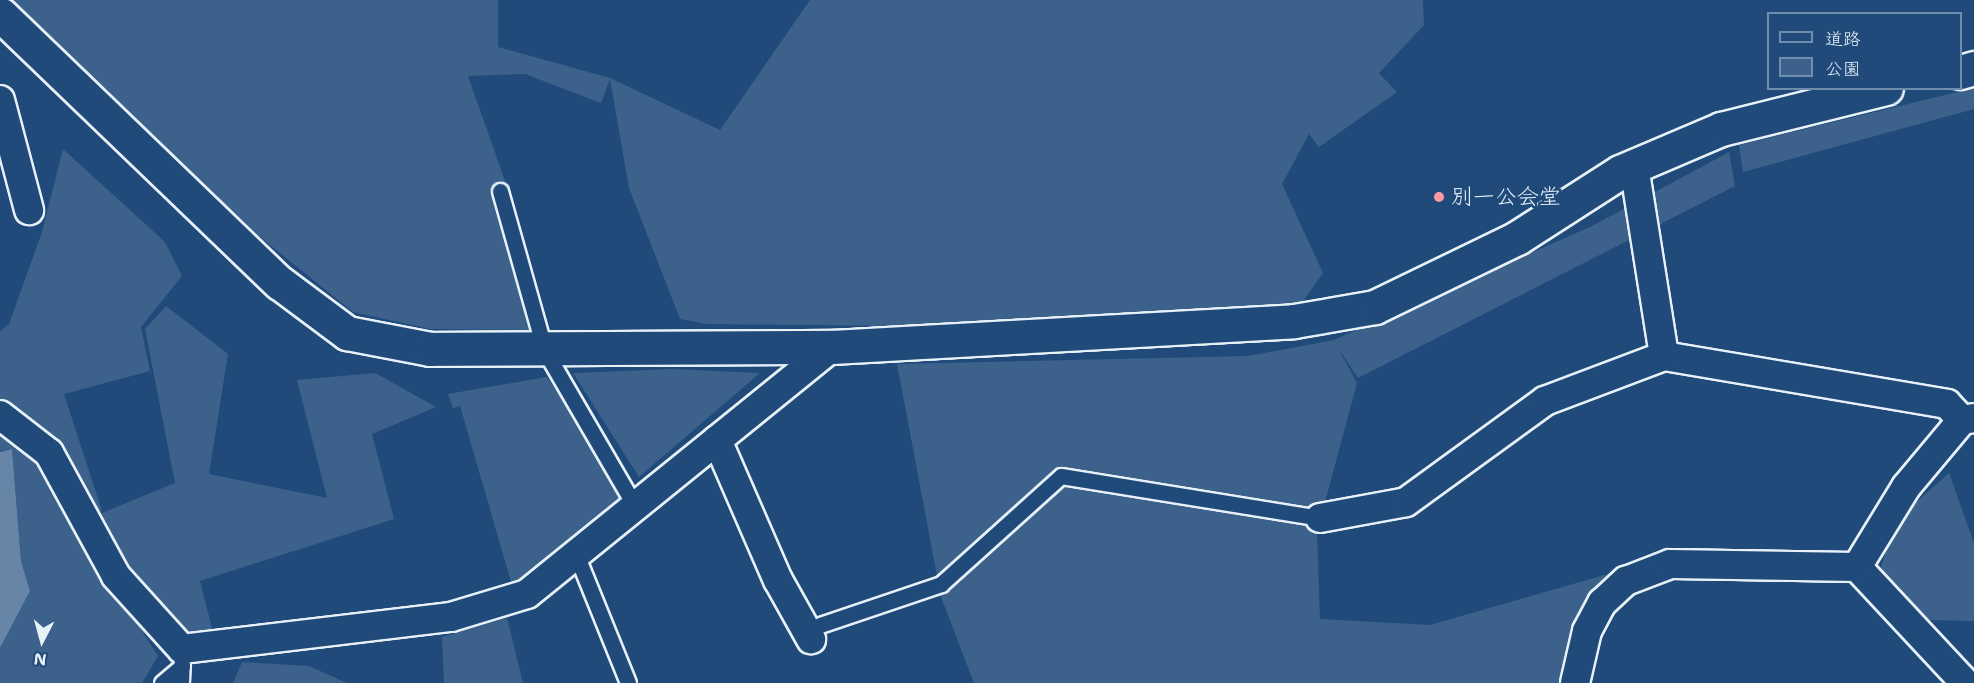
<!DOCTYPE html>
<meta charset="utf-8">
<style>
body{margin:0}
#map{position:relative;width:1974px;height:683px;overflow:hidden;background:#1f4a7a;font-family:"Shantell Sans","Klee One",sans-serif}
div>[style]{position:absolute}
.green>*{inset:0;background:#3c628c}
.water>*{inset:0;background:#6685a7}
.roads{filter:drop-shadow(2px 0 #e8f1f8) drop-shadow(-2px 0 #e8f1f8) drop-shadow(0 2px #e8f1f8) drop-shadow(0 -2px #e8f1f8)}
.service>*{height:15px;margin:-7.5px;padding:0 7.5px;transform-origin:7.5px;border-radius:7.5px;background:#1f4a7a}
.minor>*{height:28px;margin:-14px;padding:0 14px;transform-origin:14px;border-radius:14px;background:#1f4a7a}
.tertiary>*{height:33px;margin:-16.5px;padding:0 16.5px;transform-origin:16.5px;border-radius:16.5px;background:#1f4a7a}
.dots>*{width:16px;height:16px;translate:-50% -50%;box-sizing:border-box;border:3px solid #1f4a7a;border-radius:50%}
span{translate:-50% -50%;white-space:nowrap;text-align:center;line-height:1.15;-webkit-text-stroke:5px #1f4a7a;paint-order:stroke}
.poi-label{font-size:22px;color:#e8f1f8}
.left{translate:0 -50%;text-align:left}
.legend{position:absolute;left:1767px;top:12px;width:195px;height:78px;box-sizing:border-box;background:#1f4a7a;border:2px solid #6f8dac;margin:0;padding:8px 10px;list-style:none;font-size:18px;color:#e8f1f8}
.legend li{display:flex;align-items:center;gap:12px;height:30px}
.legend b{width:30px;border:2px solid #6f8dac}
.north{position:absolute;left:12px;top:611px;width:60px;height:60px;-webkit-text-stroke:4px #1f4a7a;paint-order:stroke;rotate:186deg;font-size:16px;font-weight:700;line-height:24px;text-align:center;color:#e8f1f8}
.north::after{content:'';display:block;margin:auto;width:21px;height:27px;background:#e8f1f8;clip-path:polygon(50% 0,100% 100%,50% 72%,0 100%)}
</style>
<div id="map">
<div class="green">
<div style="clip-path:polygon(2px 0,498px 0,498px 47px,610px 78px,720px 130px,810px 0,1423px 0,1424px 25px,1379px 73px,1397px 92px,1319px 147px,1309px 134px,1282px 184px,1323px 273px,1299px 307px,980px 327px,707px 324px,680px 319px,629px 188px,610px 79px,601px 103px,525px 74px,468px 76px,510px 195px,536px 330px,430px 329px,353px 312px,265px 241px)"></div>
<div style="clip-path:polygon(1974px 88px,1974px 109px,1743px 172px,1739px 145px)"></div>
<div style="clip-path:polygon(63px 149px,165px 242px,182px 276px,141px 327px,150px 371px,64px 394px,102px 511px,84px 509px,106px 574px,158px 656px,142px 683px,0 683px,0 648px,30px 591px,21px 561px,12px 449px,0 451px,0 331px,9px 324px,42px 232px)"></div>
<div style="clip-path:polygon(1729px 152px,1735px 186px,1358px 378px,1338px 348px,1357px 383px,1317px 532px,1320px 619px,1430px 625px,1622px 570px,1563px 683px,974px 683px,941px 597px,897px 364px,1248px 356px,1334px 340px,1592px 226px)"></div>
<div style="clip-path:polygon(166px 306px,228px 354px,209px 474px,327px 498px,297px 380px,375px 373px,436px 407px,372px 434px,394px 519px,200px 581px,214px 636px,184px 640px,92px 517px,175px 483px,145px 329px)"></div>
<div style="clip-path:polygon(672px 369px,760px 373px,639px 477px,573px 373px)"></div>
<div style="clip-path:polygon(547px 377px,635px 506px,514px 592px,460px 406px,453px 408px,448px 394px)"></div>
<div style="clip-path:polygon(1949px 473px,1974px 543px,1974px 621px,1924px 620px,1879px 573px,1887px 547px,1911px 507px)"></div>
<div style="clip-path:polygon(507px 618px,523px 683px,444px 683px,442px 637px)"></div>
<div style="clip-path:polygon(242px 662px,309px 666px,347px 683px,233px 683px)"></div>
</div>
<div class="water">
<div style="clip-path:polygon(12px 449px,21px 561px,30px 591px,0 648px,0 452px)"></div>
</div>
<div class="roads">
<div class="service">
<div style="left:500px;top:191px;width:166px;rotate:74.3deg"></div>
<div style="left:545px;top:351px;width:179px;rotate:59.9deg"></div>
<div style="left:576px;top:554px;width:139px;rotate:68deg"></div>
<div style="left:820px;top:625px;width:128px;rotate:-18.7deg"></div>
<div style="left:941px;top:584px;width:161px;rotate:-42deg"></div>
<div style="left:1061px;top:476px;width:262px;rotate:9.2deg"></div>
<div style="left:162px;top:683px;width:26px;rotate:-40deg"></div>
<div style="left:181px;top:683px;width:34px;rotate:-88deg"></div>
</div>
<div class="minor">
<div style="left:0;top:100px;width:114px;rotate:75.2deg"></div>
<div style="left:1634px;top:166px;width:192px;rotate:81deg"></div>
<div style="left:1664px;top:356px;width:287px;rotate:9.6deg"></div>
<div style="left:1947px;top:404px;width:22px;rotate:47deg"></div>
<div style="left:0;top:415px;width:62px;rotate:37.8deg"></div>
<div style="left:49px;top:453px;width:140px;rotate:61.4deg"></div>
<div style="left:116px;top:576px;width:98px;rotate:47.9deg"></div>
<div style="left:182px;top:649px;width:271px;rotate:-6.8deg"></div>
<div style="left:451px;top:617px;width:79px;rotate:-16.8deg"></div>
<div style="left:527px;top:594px;width:392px;rotate:-39deg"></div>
<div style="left:717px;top:440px;width:153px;rotate:66.5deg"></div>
<div style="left:778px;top:580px;width:68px;rotate:60.8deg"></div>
<div style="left:1320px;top:518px;width:87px;rotate:-10.5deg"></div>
<div style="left:1406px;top:502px;width:172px;rotate:-36deg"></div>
<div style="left:1545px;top:401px;width:127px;rotate:-20.7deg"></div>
<div style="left:1857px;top:567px;width:94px;rotate:-58.5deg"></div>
<div style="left:1906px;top:487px;width:87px;rotate:-50.1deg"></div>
<div style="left:1962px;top:420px;width:12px;rotate:-9deg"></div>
<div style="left:1857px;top:567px;width:158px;rotate:47deg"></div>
<div style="left:1575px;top:683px;width:53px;rotate:-77deg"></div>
<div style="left:1587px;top:631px;width:32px;rotate:-62deg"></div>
<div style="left:1602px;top:603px;width:33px;rotate:-43deg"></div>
<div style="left:1626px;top:581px;width:47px;rotate:-21.1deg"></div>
<div style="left:1670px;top:564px;width:187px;rotate:0.9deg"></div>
</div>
<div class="tertiary">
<div style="left:0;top:14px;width:388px;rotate:43.9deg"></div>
<div style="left:280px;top:283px;width:84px;rotate:36.7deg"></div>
<div style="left:347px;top:333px;width:85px;rotate:10.9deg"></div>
<div style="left:430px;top:349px;width:402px;rotate:-0.3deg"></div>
<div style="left:832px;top:347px;width:463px;rotate:-3.2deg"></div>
<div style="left:1294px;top:321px;width:82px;rotate:-9.8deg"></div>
<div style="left:1375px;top:307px;width:158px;rotate:-25.9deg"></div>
<div style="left:1517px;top:238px;width:122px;rotate:-32.7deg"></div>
<div style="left:1620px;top:172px;width:110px;rotate:-23.1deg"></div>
<div style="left:1721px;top:129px;width:170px;rotate:-14deg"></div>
<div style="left:1960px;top:72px;width:15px;rotate:-16deg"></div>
</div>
</div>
<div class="dots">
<div style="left:1439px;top:197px;background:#ff9aa2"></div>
</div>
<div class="poi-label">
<span class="left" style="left:1451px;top:197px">別一公会堂</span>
</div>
<ul class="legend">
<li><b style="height:8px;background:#1f4a7a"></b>道路</li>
<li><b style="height:16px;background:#3c628c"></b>公園</li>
</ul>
<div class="north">N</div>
</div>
